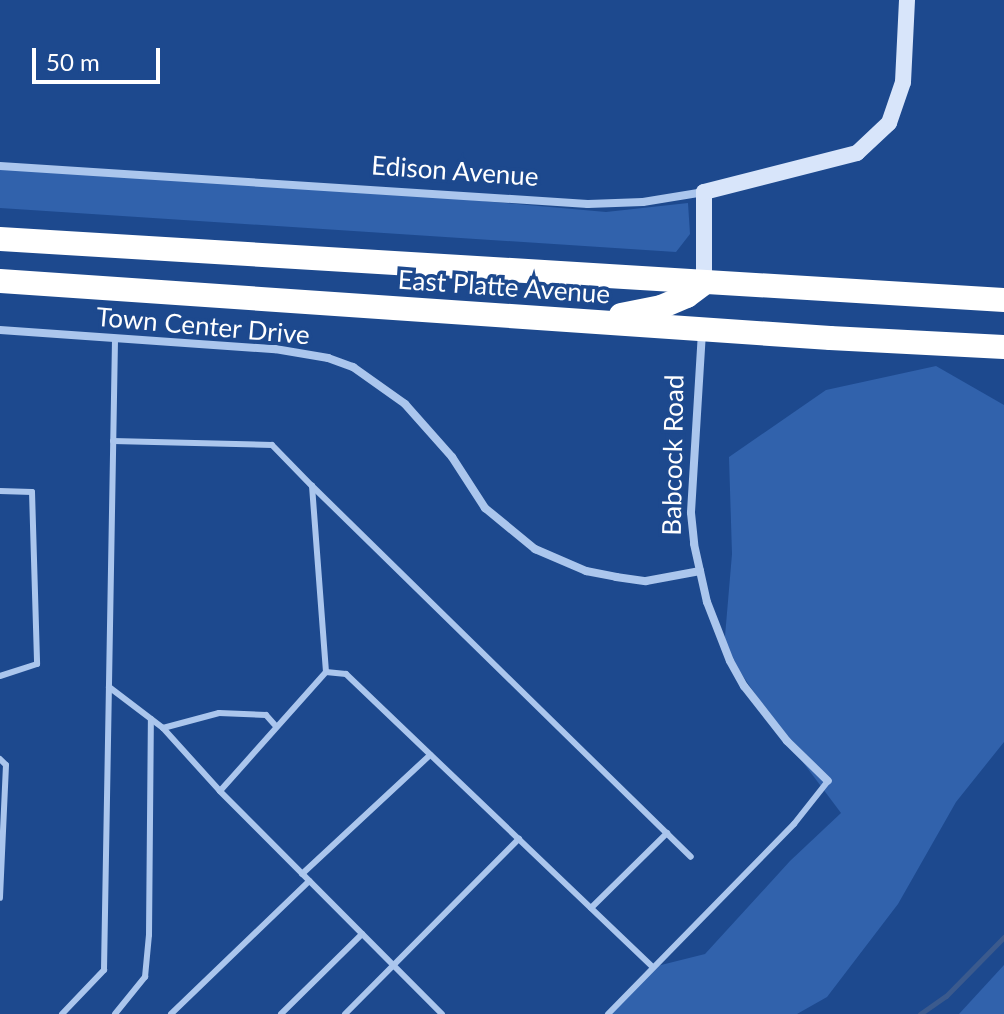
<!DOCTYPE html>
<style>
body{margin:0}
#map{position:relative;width:1004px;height:1014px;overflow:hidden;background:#1d498e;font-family:Lato,sans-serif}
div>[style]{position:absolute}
.green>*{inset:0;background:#3162ac}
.stream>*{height:5px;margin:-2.5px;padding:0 2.5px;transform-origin:2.5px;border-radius:2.5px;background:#3b5a8d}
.lane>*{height:6px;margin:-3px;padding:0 3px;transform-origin:3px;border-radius:3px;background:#abc6ed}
.street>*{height:8px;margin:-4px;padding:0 4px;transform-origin:4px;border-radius:4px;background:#abc6ed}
.secondary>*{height:16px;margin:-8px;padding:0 8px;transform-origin:8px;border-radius:8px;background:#d8e5fa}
.highway>*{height:24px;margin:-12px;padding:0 12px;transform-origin:12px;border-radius:12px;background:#fff}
span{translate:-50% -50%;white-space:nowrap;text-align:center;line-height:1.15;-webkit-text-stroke:7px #1d498e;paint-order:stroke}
.street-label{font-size:26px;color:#fff}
.scale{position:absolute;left:32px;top:48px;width:128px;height:36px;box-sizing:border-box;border:4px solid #fff;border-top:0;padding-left:10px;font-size:24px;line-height:28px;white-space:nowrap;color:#fff;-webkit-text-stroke:6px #1d498e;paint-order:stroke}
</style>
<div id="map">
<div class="green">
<div style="clip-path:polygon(0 169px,316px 186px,606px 212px,688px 203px,690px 234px,676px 252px,0 208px)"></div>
<div style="clip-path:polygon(936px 366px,1004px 405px,1004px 742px,956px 802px,898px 904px,827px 997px,797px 1014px,608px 1014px,653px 967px,705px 954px,790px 861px,841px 813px,787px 741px,724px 648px,732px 554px,729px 457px,826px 390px)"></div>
<div style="clip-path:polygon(1004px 965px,1004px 1014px,959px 1014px)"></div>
</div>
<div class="stream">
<div style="left:920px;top:1014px;width:32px;rotate:-35deg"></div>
<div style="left:946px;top:996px;width:83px;rotate:-45.5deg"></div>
</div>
<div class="lane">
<div style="left:113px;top:441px;width:159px;rotate:1.4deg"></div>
<div style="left:272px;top:445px;width:57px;rotate:45.7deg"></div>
<div style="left:0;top:491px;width:32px;rotate:2deg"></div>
<div style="left:32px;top:492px;width:172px;rotate:88.3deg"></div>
<div style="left:37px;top:664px;width:39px;rotate:162deg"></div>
<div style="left:326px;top:672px;width:187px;rotate:-94.3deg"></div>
<div style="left:312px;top:486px;width:530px;rotate:44.39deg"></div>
<div style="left:109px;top:687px;width:68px;rotate:37.2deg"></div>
<div style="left:163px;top:728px;width:58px;rotate:-15deg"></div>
<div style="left:219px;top:713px;width:47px;rotate:2.4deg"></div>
<div style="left:266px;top:715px;width:13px;rotate:48deg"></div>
<div style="left:163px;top:728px;width:85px;rotate:47.9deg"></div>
<div style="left:0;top:759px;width:8px;rotate:45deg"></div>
<div style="left:6px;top:765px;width:133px;rotate:92.6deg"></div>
<div style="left:302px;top:874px;width:175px;rotate:-42.9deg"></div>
<div style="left:591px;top:908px;width:107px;rotate:-44.6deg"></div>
<div style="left:62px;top:1014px;width:61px;rotate:-46.3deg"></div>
<div style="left:104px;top:970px;width:632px;rotate:-89deg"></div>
<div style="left:115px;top:1014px;width:48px;rotate:-51deg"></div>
<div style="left:145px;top:977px;width:42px;rotate:-84.6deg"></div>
<div style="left:149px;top:935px;width:216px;rotate:-89.5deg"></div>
<div style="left:171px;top:1014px;width:192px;rotate:-43.9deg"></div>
<div style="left:281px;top:1014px;width:114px;rotate:-44.6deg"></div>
<div style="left:345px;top:1014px;width:247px;rotate:-45.2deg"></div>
<div style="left:442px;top:1014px;width:315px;rotate:-134.9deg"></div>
<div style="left:220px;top:791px;width:159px;rotate:-48.3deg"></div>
<div style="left:326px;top:672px;width:20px;rotate:6deg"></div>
<div style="left:346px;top:674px;width:424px;rotate:43.7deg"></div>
<div style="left:608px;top:1014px;width:266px;rotate:-45.6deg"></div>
<div style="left:794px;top:824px;width:55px;rotate:-51.7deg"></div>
</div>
<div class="street">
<div style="left:0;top:166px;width:589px;rotate:3.7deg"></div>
<div style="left:588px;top:204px;width:55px;rotate:-2.1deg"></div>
<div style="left:643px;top:202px;width:62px;rotate:-9.3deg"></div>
<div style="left:0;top:330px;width:276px;rotate:4deg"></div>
<div style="left:275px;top:349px;width:54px;rotate:9.6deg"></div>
<div style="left:328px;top:358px;width:27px;rotate:20deg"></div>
<div style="left:353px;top:367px;width:64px;rotate:35.4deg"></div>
<div style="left:405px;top:404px;width:71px;rotate:48.4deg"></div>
<div style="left:452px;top:457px;width:61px;rotate:57.1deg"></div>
<div style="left:485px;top:508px;width:65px;rotate:39.4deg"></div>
<div style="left:535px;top:549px;width:56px;rotate:23.3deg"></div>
<div style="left:586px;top:571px;width:31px;rotate:11deg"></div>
<div style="left:616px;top:577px;width:30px;rotate:8deg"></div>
<div style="left:646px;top:581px;width:55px;rotate:-10.5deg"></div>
<div style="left:702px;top:332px;width:181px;rotate:93.5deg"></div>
<div style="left:691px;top:513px;width:31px;rotate:84deg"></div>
<div style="left:694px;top:544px;width:59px;rotate:77.4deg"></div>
<div style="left:707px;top:602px;width:63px;rotate:68.7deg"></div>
<div style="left:730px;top:661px;width:29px;rotate:61deg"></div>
<div style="left:744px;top:686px;width:70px;rotate:52deg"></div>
<div style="left:787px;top:741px;width:57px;rotate:44.3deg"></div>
</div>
<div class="secondary">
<div style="left:704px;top:283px;width:91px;rotate:-90deg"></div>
<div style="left:704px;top:192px;width:158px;rotate:-14.3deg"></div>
<div style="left:857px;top:153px;width:44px;rotate:-43.2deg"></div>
<div style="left:889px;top:123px;width:43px;rotate:-71.1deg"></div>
<div style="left:903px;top:82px;width:82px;rotate:-87.2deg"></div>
</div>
<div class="highway">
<div style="left:0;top:239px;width:1006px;rotate:3.48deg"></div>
<div style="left:0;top:281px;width:832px;rotate:3.93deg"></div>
<div style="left:830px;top:338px;width:174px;rotate:3deg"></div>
<div style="left:621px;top:315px;width:41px;rotate:-11.3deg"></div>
<div style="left:661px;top:307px;width:28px;rotate:-23deg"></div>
<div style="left:687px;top:296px;width:21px;rotate:-37deg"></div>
</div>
<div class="street-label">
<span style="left:455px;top:171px;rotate:4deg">Edison Avenue</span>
<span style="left:504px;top:287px;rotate:4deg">East Platte Avenue</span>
<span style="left:203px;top:326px;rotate:5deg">Town Center Drive</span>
<span style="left:673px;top:455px;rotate:-89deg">Babcock Road</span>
</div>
<div class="scale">50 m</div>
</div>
